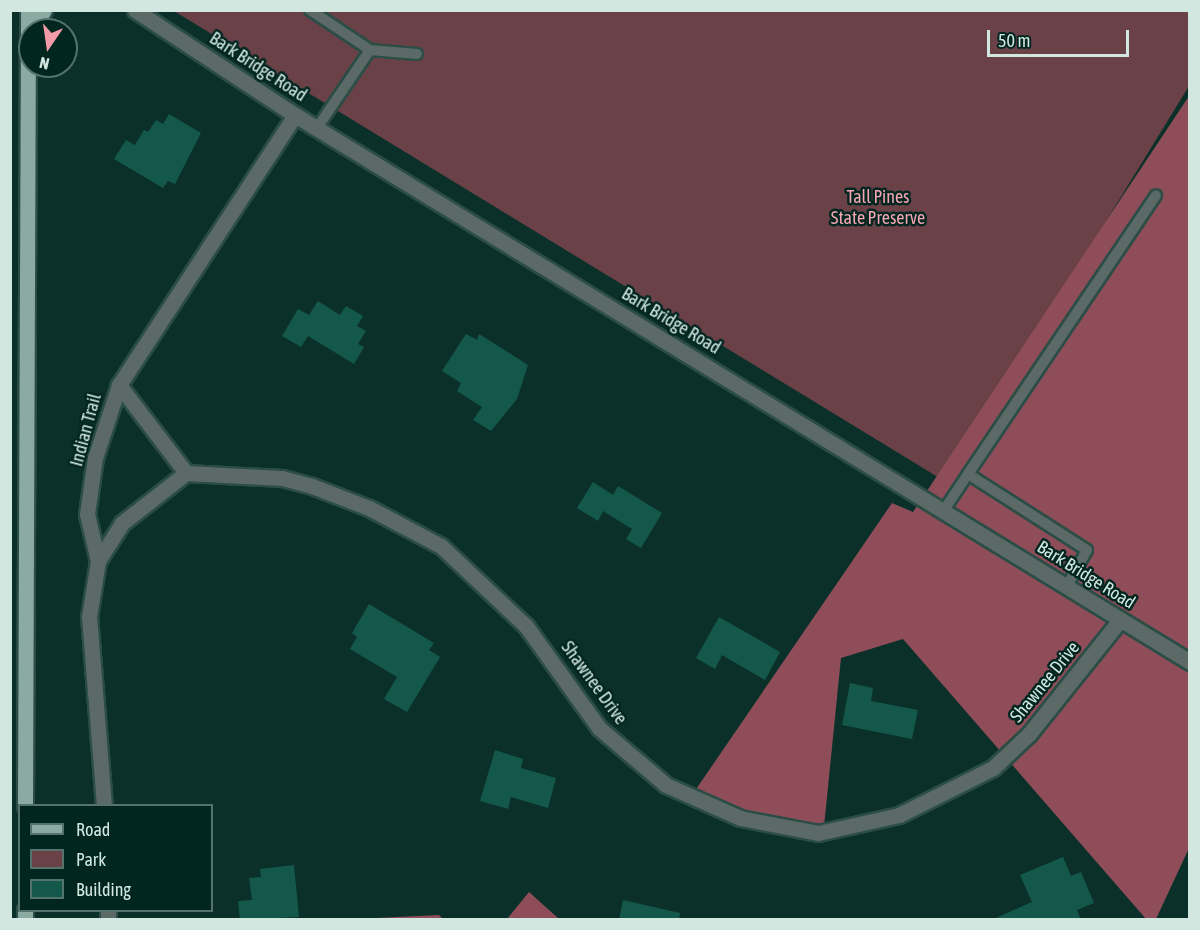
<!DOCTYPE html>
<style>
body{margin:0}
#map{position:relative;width:1200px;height:930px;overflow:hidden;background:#0b3029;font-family:"Asap Condensed",sans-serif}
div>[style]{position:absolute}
.green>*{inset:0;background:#6b4148}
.forest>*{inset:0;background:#8e4d58}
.building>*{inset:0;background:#13584b}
.roads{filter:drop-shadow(2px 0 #2b4d46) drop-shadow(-2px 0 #2b4d46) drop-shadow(0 2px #2b4d46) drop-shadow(0 -2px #2b4d46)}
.service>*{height:10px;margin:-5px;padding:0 5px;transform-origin:5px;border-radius:5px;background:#5b6a66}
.minor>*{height:15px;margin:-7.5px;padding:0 7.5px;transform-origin:7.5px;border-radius:7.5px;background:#5b6a66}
.primary>*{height:15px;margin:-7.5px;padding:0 7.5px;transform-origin:7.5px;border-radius:7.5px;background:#8aaaa2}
span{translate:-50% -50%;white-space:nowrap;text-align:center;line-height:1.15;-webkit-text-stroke:5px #01261f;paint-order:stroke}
.street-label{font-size:18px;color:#d3e7e1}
.park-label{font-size:18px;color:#f5a6b2}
.frame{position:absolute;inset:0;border:12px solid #d3e7e1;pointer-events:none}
.legend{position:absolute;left:18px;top:804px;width:195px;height:108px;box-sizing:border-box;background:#01261f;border:2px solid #55736d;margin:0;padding:8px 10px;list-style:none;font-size:18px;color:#d3e7e1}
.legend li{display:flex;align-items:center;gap:12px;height:30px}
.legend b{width:30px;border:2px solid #55736d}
.north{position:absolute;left:18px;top:18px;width:60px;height:60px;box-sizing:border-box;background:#01261f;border:2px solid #55736d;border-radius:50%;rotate:193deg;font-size:16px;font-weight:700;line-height:24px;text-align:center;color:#d3e7e1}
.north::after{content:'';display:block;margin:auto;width:21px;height:27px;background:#f39aa8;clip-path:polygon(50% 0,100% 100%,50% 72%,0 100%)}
.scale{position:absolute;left:987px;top:30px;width:142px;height:27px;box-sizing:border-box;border:3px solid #d3e7e1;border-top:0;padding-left:8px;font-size:18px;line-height:21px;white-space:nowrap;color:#d3e7e1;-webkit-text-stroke:4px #01261f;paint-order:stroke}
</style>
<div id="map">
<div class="green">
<div style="clip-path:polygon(174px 11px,1189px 11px,1189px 86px,946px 482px)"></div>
</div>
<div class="forest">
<div style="clip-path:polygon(1189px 96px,1190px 846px,1156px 919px,1146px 919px,903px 639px,841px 658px,824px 827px,690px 798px,892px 503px,913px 512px)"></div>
<div style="clip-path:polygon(529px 892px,559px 919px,507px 919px)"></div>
<div style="clip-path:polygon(439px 915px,443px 919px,355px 919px)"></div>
</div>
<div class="building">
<div style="clip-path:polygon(169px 114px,201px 133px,175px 184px,168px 181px,163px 188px,114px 159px,126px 140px,135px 145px,144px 130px,148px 132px,156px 120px,163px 124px)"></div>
<div style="clip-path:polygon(318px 301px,340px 315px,346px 306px,363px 316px,357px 326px,366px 331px,358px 344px,364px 347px,354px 364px,308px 336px,301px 347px,282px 336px,298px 309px,309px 315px)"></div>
<div style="clip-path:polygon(466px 334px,477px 340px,479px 334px,528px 365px,517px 399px,491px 431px,473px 420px,482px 407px,457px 391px,461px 383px,442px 371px)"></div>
<div style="clip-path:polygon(593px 482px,613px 495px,618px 486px,662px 513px,641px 548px,626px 539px,632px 529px,603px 511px,598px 521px,577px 508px)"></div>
<div style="clip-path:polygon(369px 604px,434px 643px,429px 650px,440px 657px,407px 712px,384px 699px,397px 677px,350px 649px,357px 637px,352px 633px)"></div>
<div style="clip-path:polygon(719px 617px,780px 652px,765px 680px,722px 655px,715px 669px,696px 658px)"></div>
<div style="clip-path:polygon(850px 683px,873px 688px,871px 701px,918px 710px,912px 739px,842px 725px)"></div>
<div style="clip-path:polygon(495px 750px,523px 759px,521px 768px,556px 778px,548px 808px,511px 797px,508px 809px,480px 801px)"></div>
<div style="clip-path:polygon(1063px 857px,1071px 876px,1081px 872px,1094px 903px,1077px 910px,1081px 920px,991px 920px,1032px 902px,1020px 875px)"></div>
<div style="clip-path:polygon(294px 865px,299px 917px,240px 920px,238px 901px,252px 900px,249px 878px,261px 877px,260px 869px)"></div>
<div style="clip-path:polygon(623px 900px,680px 913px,679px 920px,619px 920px)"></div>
</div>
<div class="roads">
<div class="service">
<div style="left:310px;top:10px;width:72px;rotate:33.7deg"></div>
<div style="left:370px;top:50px;width:47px;rotate:4.9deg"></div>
<div style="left:317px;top:128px;width:94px;rotate:-55.8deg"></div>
<div style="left:968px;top:474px;width:336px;rotate:-56deg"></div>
<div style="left:944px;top:510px;width:43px;rotate:-56.3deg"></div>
<div style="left:968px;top:474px;width:141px;rotate:32.6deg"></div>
<div style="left:1087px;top:550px;width:41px;rotate:119.1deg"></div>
</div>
<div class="minor">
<div style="left:135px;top:10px;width:191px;rotate:33.3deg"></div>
<div style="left:295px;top:115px;width:1049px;rotate:31.43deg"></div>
<div style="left:119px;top:385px;width:111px;rotate:52.7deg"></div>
<div style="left:98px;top:561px;width:45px;rotate:-57.7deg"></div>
<div style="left:122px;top:523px;width:81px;rotate:-38deg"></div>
<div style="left:186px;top:473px;width:96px;rotate:3deg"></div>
<div style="left:282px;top:478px;width:31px;rotate:15deg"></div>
<div style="left:312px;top:486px;width:61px;rotate:21.1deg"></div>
<div style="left:369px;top:508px;width:81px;rotate:27.8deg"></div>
<div style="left:441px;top:546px;width:117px;rotate:43.3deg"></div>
<div style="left:526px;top:626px;width:125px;rotate:54.4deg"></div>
<div style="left:599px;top:728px;width:88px;rotate:40.4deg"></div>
<div style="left:666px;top:785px;width:81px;rotate:24deg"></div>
<div style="left:740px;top:818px;width:79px;rotate:10.9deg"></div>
<div style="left:818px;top:833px;width:83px;rotate:-12.5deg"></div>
<div style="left:899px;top:815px;width:105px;rotate:-26.6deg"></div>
<div style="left:993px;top:768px;width:50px;rotate:-43.4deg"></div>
<div style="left:1029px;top:734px;width:146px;rotate:-51.4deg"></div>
<div style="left:104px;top:806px;width:190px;rotate:-94.5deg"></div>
<div style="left:89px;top:617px;width:57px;rotate:-80.9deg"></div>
<div style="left:98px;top:561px;width:48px;rotate:-103.2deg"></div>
<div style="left:87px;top:514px;width:57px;rotate:-81.9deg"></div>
<div style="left:95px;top:458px;width:77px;rotate:-71.8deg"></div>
<div style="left:119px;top:385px;width:322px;rotate:-56.9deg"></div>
<div style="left:108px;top:910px;width:10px;rotate:90deg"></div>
</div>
<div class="primary">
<div style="left:32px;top:30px;width:23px;rotate:-59deg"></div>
<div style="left:25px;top:806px;width:796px;rotate:-89.78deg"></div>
<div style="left:25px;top:920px;width:10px;rotate:-90deg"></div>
</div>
</div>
<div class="street-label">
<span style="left:258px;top:67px;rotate:33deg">Bark Bridge Road</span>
<span style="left:671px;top:321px;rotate:31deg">Bark Bridge Road</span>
<span style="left:86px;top:430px;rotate:-75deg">Indian Trail</span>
<span style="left:1086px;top:575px;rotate:32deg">Bark Bridge Road</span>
<span style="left:1045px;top:682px;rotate:-51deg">Shawnee Drive</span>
<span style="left:594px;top:683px;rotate:54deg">Shawnee Drive</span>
</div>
<div class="park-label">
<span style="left:878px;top:208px">Tall Pines<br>State Preserve</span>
</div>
<div class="frame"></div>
<ul class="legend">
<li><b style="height:8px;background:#8aaaa2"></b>Road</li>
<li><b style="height:16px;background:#6b4148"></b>Park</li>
<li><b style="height:16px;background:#13584b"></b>Building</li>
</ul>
<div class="north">N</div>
<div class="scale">50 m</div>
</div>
